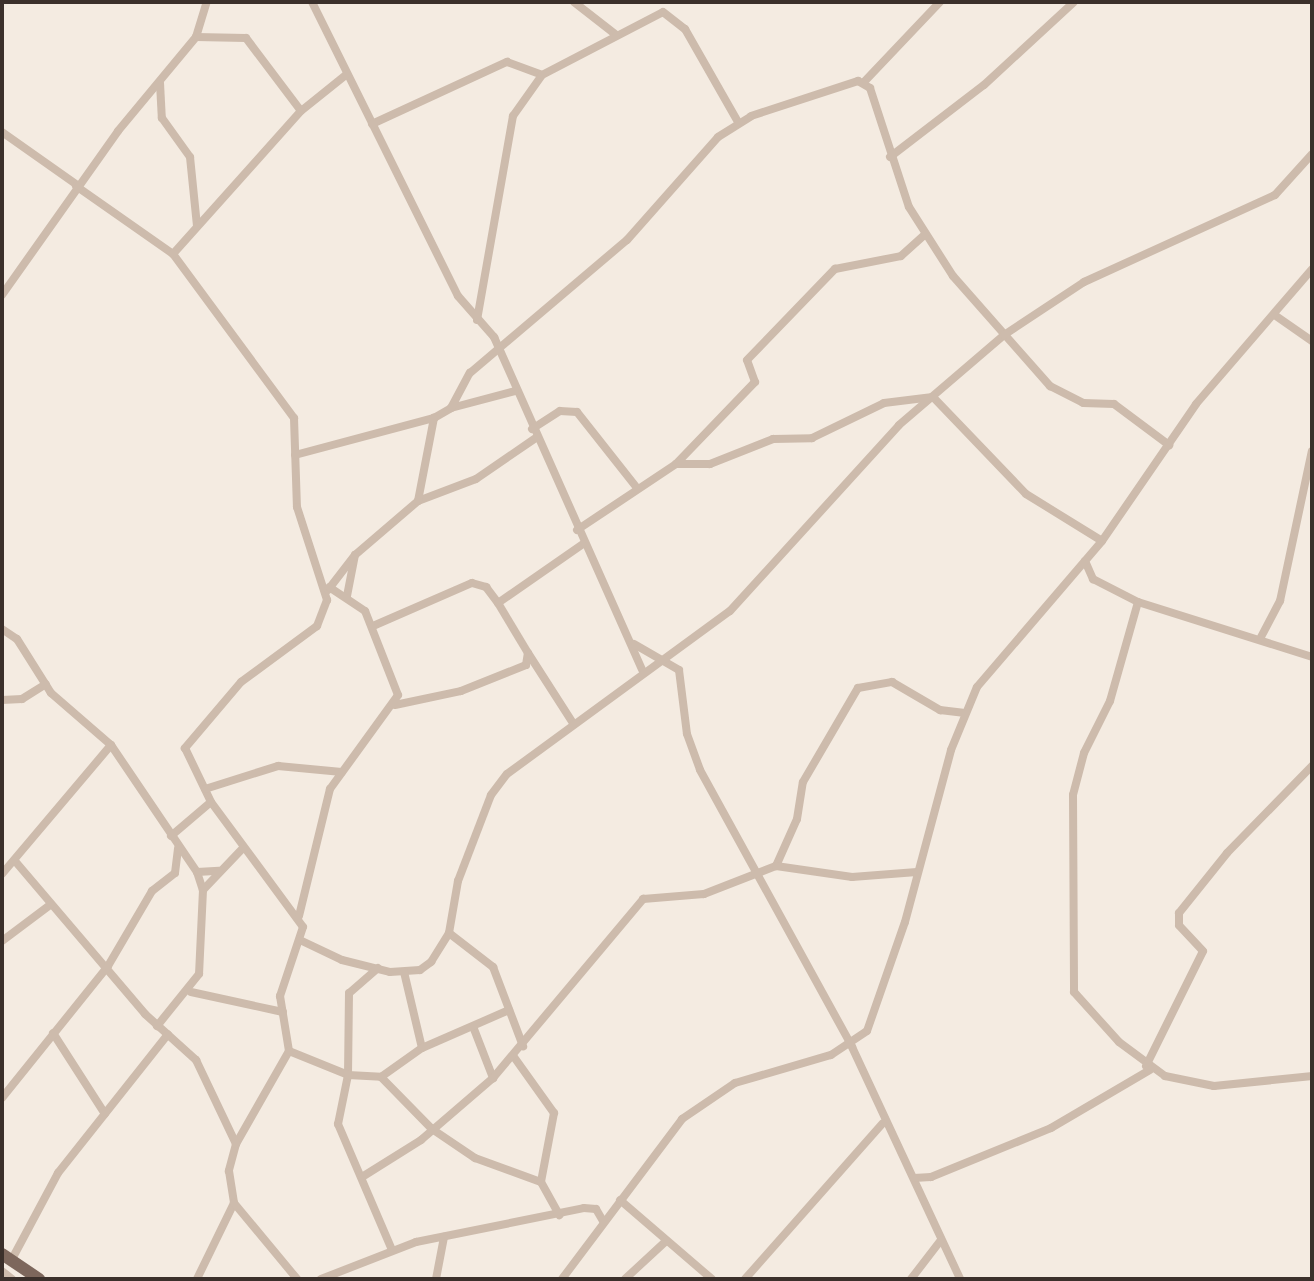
<!DOCTYPE html>
<style>
body{margin:0}
#map{position:relative;width:1314px;height:1281px;overflow:hidden;background:#f4ebe1;font-family:"Golos Text",sans-serif}
div>[style]{position:absolute}
.street>*{height:8px;margin:-4px;padding:0 4px;transform-origin:4px;border-radius:4px;background:#cdbbac}
.primary>*{height:12px;margin:-6px;padding:0 6px;transform-origin:6px;border-radius:6px;background:#7d675c}
span{translate:-50% -50%;white-space:nowrap;text-align:center;line-height:1.15;-webkit-text-stroke:5px #fbf5ee;paint-order:stroke}
.frame{position:absolute;inset:0;border:4px solid #3b302b;pointer-events:none}
</style>
<div id="map">
<div class="street">
<div style="left:312px;top:2px;width:328px;rotate:63.6deg"></div>
<div style="left:458px;top:296px;width:55px;rotate:48.7deg"></div>
<div style="left:494px;top:337px;width:364px;rotate:66deg"></div>
<div style="left:574px;top:2px;width:52px;rotate:38deg"></div>
<div style="left:196px;top:37px;width:50px;rotate:1.1deg"></div>
<div style="left:246px;top:38px;width:91px;rotate:53deg"></div>
<div style="left:864px;top:82px;width:110px;rotate:-46.5deg"></div>
<div style="left:160px;top:83px;width:35px;rotate:87deg"></div>
<div style="left:162px;top:118px;width:48px;rotate:54.3deg"></div>
<div style="left:190px;top:157px;width:69px;rotate:84.2deg"></div>
<div style="left:372px;top:124px;width:149px;rotate:-24.7deg"></div>
<div style="left:507px;top:62px;width:37px;rotate:20deg"></div>
<div style="left:2px;top:132px;width:92px;rotate:35.2deg"></div>
<div style="left:890px;top:157px;width:118px;rotate:-37.5deg"></div>
<div style="left:984px;top:85px;width:122px;rotate:-42.7deg"></div>
<div style="left:76px;top:186px;width:118px;rotate:35deg"></div>
<div style="left:173px;top:254px;width:204px;rotate:53.6deg"></div>
<div style="left:294px;top:418px;width:89px;rotate:88.1deg"></div>
<div style="left:297px;top:507px;width:98px;rotate:72.1deg"></div>
<div style="left:327px;top:600px;width:28px;rotate:111deg"></div>
<div style="left:317px;top:626px;width:94px;rotate:143.6deg"></div>
<div style="left:241px;top:682px;width:87px;rotate:130.3deg"></div>
<div style="left:185px;top:748px;width:60px;rotate:64.3deg"></div>
<div style="left:211px;top:802px;width:155px;rotate:53.6deg"></div>
<div style="left:303px;top:927px;width:73px;rotate:108.4deg"></div>
<div style="left:280px;top:996px;width:56px;rotate:80.7deg"></div>
<div style="left:289px;top:1051px;width:107px;rotate:119.7deg"></div>
<div style="left:236px;top:1144px;width:28px;rotate:105deg"></div>
<div style="left:229px;top:1171px;width:32px;rotate:81deg"></div>
<div style="left:234px;top:1203px;width:85px;rotate:116deg"></div>
<div style="left:173px;top:254px;width:192px;rotate:-48.2deg"></div>
<div style="left:301px;top:111px;width:58px;rotate:-38.7deg"></div>
<div style="left:2px;top:295px;width:201px;rotate:-54.7deg"></div>
<div style="left:118px;top:131px;width:122px;rotate:-50.3deg"></div>
<div style="left:196px;top:37px;width:37px;rotate:-73deg"></div>
<div style="left:1276px;top:316px;width:44px;rotate:34.8deg"></div>
<div style="left:477px;top:320px;width:207px;rotate:-80deg"></div>
<div style="left:513px;top:116px;width:50px;rotate:-54.7deg"></div>
<div style="left:542px;top:75px;width:136px;rotate:-27.5deg"></div>
<div style="left:663px;top:12px;width:28px;rotate:38deg"></div>
<div style="left:685px;top:29px;width:107px;rotate:60.3deg"></div>
<div style="left:451px;top:408px;width:66px;rotate:-14.9deg"></div>
<div style="left:532px;top:429px;width:33px;rotate:-33deg"></div>
<div style="left:560px;top:411px;width:17px;rotate:3deg"></div>
<div style="left:577px;top:412px;width:97px;rotate:51.7deg"></div>
<div style="left:295px;top:455px;width:144px;rotate:-14.9deg"></div>
<div style="left:434px;top:418px;width:20px;rotate:-30deg"></div>
<div style="left:451px;top:408px;width:40px;rotate:-62deg"></div>
<div style="left:470px;top:373px;width:206px;rotate:-40.3deg"></div>
<div style="left:627px;top:240px;width:137px;rotate:-48.5deg"></div>
<div style="left:718px;top:137px;width:39px;rotate:-32deg"></div>
<div style="left:751px;top:116px;width:113px;rotate:-18.1deg"></div>
<div style="left:858px;top:81px;width:14px;rotate:30deg"></div>
<div style="left:870px;top:88px;width:125px;rotate:71.9deg"></div>
<div style="left:909px;top:207px;width:82px;rotate:57.5deg"></div>
<div style="left:953px;top:276px;width:147px;rotate:48.6deg"></div>
<div style="left:1050px;top:386px;width:37px;rotate:27deg"></div>
<div style="left:1083px;top:403px;width:31px;rotate:2deg"></div>
<div style="left:1114px;top:404px;width:69px;rotate:36.7deg"></div>
<div style="left:676px;top:464px;width:114px;rotate:-46.1deg"></div>
<div style="left:755px;top:382px;width:23px;rotate:-110deg"></div>
<div style="left:747px;top:360px;width:127px;rotate:-46deg"></div>
<div style="left:835px;top:269px;width:67px;rotate:-11.1deg"></div>
<div style="left:901px;top:256px;width:31px;rotate:-42deg"></div>
<div style="left:418px;top:501px;width:62px;rotate:-20.8deg"></div>
<div style="left:476px;top:479px;width:74px;rotate:-34.5deg"></div>
<div style="left:577px;top:530px;width:119px;rotate:-33.7deg"></div>
<div style="left:676px;top:464px;width:34px"></div>
<div style="left:710px;top:464px;width:68px;rotate:-21.6deg"></div>
<div style="left:773px;top:439px;width:39px;rotate:-1deg"></div>
<div style="left:812px;top:438px;width:80px;rotate:-25.9deg"></div>
<div style="left:884px;top:403px;width:49px;rotate:-7deg"></div>
<div style="left:933px;top:397px;width:134px;rotate:46.2deg"></div>
<div style="left:1026px;top:494px;width:89px;rotate:31.7deg"></div>
<div style="left:1085px;top:561px;width:20px;rotate:66deg"></div>
<div style="left:1093px;top:579px;width:51px;rotate:27.1deg"></div>
<div style="left:1138px;top:602px;width:182px;rotate:17.5deg"></div>
<div style="left:328px;top:590px;width:44px;rotate:-52.4deg"></div>
<div style="left:355px;top:555px;width:83px;rotate:-40.6deg"></div>
<div style="left:418px;top:501px;width:85px;rotate:-79.1deg"></div>
<div style="left:347px;top:596px;width:42px;rotate:-79deg"></div>
<div style="left:1138px;top:602px;width:103px;rotate:105.8deg"></div>
<div style="left:1110px;top:701px;width:58px;rotate:116.6deg"></div>
<div style="left:1084px;top:753px;width:43px;rotate:104.7deg"></div>
<div style="left:1073px;top:795px;width:197px;rotate:89.7deg"></div>
<div style="left:1074px;top:992px;width:67px;rotate:48deg"></div>
<div style="left:1119px;top:1042px;width:57px;rotate:36.5deg"></div>
<div style="left:1165px;top:1076px;width:50px;rotate:11.5deg"></div>
<div style="left:1214px;top:1086px;width:99px;rotate:-5.8deg"></div>
<div style="left:373px;top:626px;width:108px;rotate:-23.5deg"></div>
<div style="left:472px;top:583px;width:15px;rotate:16deg"></div>
<div style="left:486px;top:587px;width:20px;rotate:53deg"></div>
<div style="left:2px;top:629px;width:18px;rotate:34deg"></div>
<div style="left:17px;top:639px;width:64px;rotate:57.8deg"></div>
<div style="left:51px;top:693px;width:79px;rotate:40.9deg"></div>
<div style="left:111px;top:745px;width:153px;rotate:55.9deg"></div>
<div style="left:197px;top:872px;width:19px;rotate:72deg"></div>
<div style="left:203px;top:890px;width:84px;rotate:92.7deg"></div>
<div style="left:199px;top:974px;width:67px;rotate:128.9deg"></div>
<div style="left:1261px;top:637px;width:41px;rotate:-62.2deg"></div>
<div style="left:1280px;top:601px;width:153px;rotate:-78deg"></div>
<div style="left:634px;top:644px;width:52px;rotate:30deg"></div>
<div style="left:679px;top:670px;width:64px;rotate:82.9deg"></div>
<div style="left:687px;top:734px;width:38px;rotate:70deg"></div>
<div style="left:700px;top:770px;width:316px;rotate:61.2deg"></div>
<div style="left:852px;top:1047px;width:256px;rotate:65deg"></div>
<div style="left:528px;top:653px;width:83px;rotate:57.3deg"></div>
<div style="left:2px;top:700px;width:20px;rotate:-3deg"></div>
<div style="left:22px;top:699px;width:28px;rotate:-32deg"></div>
<div style="left:395px;top:705px;width:67px;rotate:-12deg"></div>
<div style="left:461px;top:691px;width:70px;rotate:-21.8deg"></div>
<div style="left:526px;top:665px;width:12px;rotate:-81deg"></div>
<div style="left:528px;top:653px;width:58px;rotate:-121deg"></div>
<div style="left:498px;top:603px;width:103px;rotate:-34.8deg"></div>
<div style="left:205px;top:789px;width:77px;rotate:-17.5deg"></div>
<div style="left:278px;top:766px;width:64px;rotate:5.4deg"></div>
<div style="left:171px;top:836px;width:52px;rotate:-40.4deg"></div>
<div style="left:15px;top:861px;width:201px;rotate:49.6deg"></div>
<div style="left:145px;top:1014px;width:69px;rotate:42deg"></div>
<div style="left:196px;top:1060px;width:93px;rotate:64.5deg"></div>
<div style="left:776px;top:866px;width:51px;rotate:-65.9deg"></div>
<div style="left:797px;top:819px;width:37px;rotate:-81deg"></div>
<div style="left:803px;top:782px;width:109px;rotate:-59.7deg"></div>
<div style="left:858px;top:688px;width:35px;rotate:-10deg"></div>
<div style="left:892px;top:682px;width:56px;rotate:30.3deg"></div>
<div style="left:940px;top:710px;width:23px;rotate:7deg"></div>
<div style="left:197px;top:872px;width:22px;rotate:-3deg"></div>
<div style="left:2px;top:874px;width:169px;rotate:-49.8deg"></div>
<div style="left:203px;top:890px;width:57px;rotate:-46.4deg"></div>
<div style="left:299px;top:916px;width:131px;rotate:-76.3deg"></div>
<div style="left:330px;top:789px;width:116px;rotate:-54.1deg"></div>
<div style="left:398px;top:695px;width:90px;rotate:-111.4deg"></div>
<div style="left:365px;top:611px;width:43px;rotate:-146.3deg"></div>
<div style="left:449px;top:933px;width:56px;rotate:37.7deg"></div>
<div style="left:493px;top:967px;width:85px;rotate:69.2deg"></div>
<div style="left:2px;top:941px;width:60px;rotate:-36.9deg"></div>
<div style="left:302px;top:941px;width:44px;rotate:25.4deg"></div>
<div style="left:342px;top:960px;width:49px;rotate:14deg"></div>
<div style="left:390px;top:972px;width:30px;rotate:-4deg"></div>
<div style="left:420px;top:970px;width:14px;rotate:-36deg"></div>
<div style="left:431px;top:962px;width:34px;rotate:-58deg"></div>
<div style="left:449px;top:933px;width:53px;rotate:-80.2deg"></div>
<div style="left:458px;top:881px;width:92px;rotate:-69deg"></div>
<div style="left:491px;top:795px;width:26px;rotate:-53deg"></div>
<div style="left:507px;top:774px;width:276px;rotate:-36.2deg"></div>
<div style="left:730px;top:611px;width:251px;rotate:-47.7deg"></div>
<div style="left:899px;top:425px;width:138px;rotate:-40.6deg"></div>
<div style="left:1004px;top:335px;width:96px;rotate:-33.5deg"></div>
<div style="left:1084px;top:282px;width:210px;rotate:-24.5deg"></div>
<div style="left:1275px;top:195px;width:55px;rotate:-47.9deg"></div>
<div style="left:378px;top:968px;width:38px;rotate:139deg"></div>
<div style="left:349px;top:993px;width:82px;rotate:90.7deg"></div>
<div style="left:348px;top:1075px;width:50px;rotate:101.5deg"></div>
<div style="left:338px;top:1124px;width:137px;rotate:66.8deg"></div>
<div style="left:404px;top:972px;width:78px;rotate:76.7deg"></div>
<div style="left:191px;top:992px;width:94px;rotate:12.3deg"></div>
<div style="left:474px;top:1029px;width:53px;rotate:68.8deg"></div>
<div style="left:53px;top:1033px;width:96px;rotate:57.3deg"></div>
<div style="left:289px;top:1051px;width:64px;rotate:22.1deg"></div>
<div style="left:348px;top:1075px;width:33px;rotate:3deg"></div>
<div style="left:381px;top:1077px;width:73px;rotate:45.6deg"></div>
<div style="left:432px;top:1129px;width:52px;rotate:34deg"></div>
<div style="left:475px;top:1158px;width:70px;rotate:20deg"></div>
<div style="left:514px;top:1057px;width:69px;rotate:54.5deg"></div>
<div style="left:554px;top:1113px;width:70px;rotate:100.7deg"></div>
<div style="left:541px;top:1182px;width:38px;rotate:61deg"></div>
<div style="left:1146px;top:1066px;width:128px;rotate:-63.6deg"></div>
<div style="left:1203px;top:951px;width:35px;rotate:-133deg"></div>
<div style="left:1179px;top:925px;width:12px;rotate:-90deg"></div>
<div style="left:1179px;top:913px;width:77px;rotate:-51.3deg"></div>
<div style="left:1227px;top:853px;width:122px;rotate:-45.7deg"></div>
<div style="left:381px;top:1077px;width:50px;rotate:-35.3deg"></div>
<div style="left:422px;top:1048px;width:95px;rotate:-23.6deg"></div>
<div style="left:2px;top:1098px;width:169px;rotate:-51.2deg"></div>
<div style="left:108px;top:966px;width:87px;rotate:-59.6deg"></div>
<div style="left:152px;top:891px;width:29px;rotate:-38deg"></div>
<div style="left:175px;top:873px;width:25px;rotate:-83deg"></div>
<div style="left:362px;top:1177px;width:70px;rotate:-32.1deg"></div>
<div style="left:421px;top:1140px;width:95px;rotate:-40.7deg"></div>
<div style="left:493px;top:1078px;width:234px;rotate:-50deg"></div>
<div style="left:643px;top:899px;width:61px;rotate:-4.7deg"></div>
<div style="left:704px;top:894px;width:77px;rotate:-21.3deg"></div>
<div style="left:776px;top:866px;width:77px;rotate:8.2deg"></div>
<div style="left:852px;top:877px;width:65px;rotate:-4.4deg"></div>
<div style="left:914px;top:1178px;width:17px;rotate:-3deg"></div>
<div style="left:931px;top:1177px;width:130px;rotate:-22.2deg"></div>
<div style="left:1051px;top:1128px;width:115px;rotate:-30.4deg"></div>
<div style="left:620px;top:1200px;width:121px;rotate:40.7deg"></div>
<div style="left:234px;top:1203px;width:99px;rotate:50.3deg"></div>
<div style="left:11px;top:1261px;width:100px;rotate:-61.9deg"></div>
<div style="left:58px;top:1173px;width:177px;rotate:-51.6deg"></div>
<div style="left:2px;top:1271px;width:13px;rotate:39deg"></div>
<div style="left:321px;top:1279px;width:102px;rotate:-21.3deg"></div>
<div style="left:416px;top:1242px;width:171px;rotate:-11.4deg"></div>
<div style="left:584px;top:1208px;width:12px;rotate:5deg"></div>
<div style="left:596px;top:1209px;width:14px;rotate:60deg"></div>
<div style="left:436px;top:1279px;width:43px;rotate:-79.2deg"></div>
<div style="left:562px;top:1279px;width:200px;rotate:-53.1deg"></div>
<div style="left:682px;top:1119px;width:64px;rotate:-34.2deg"></div>
<div style="left:735px;top:1083px;width:100px;rotate:-16.3deg"></div>
<div style="left:831px;top:1055px;width:43px;rotate:-33.7deg"></div>
<div style="left:867px;top:1031px;width:115px;rotate:-70.8deg"></div>
<div style="left:905px;top:922px;width:178px;rotate:-75deg"></div>
<div style="left:951px;top:750px;width:68px;rotate:-67.6deg"></div>
<div style="left:977px;top:687px;width:192px;rotate:-49.4deg"></div>
<div style="left:1102px;top:541px;width:166px;rotate:-55.5deg"></div>
<div style="left:1196px;top:404px;width:178px;rotate:-49.3deg"></div>
<div style="left:625px;top:1279px;width:56px;rotate:-42.8deg"></div>
<div style="left:745px;top:1279px;width:208px;rotate:-48.5deg"></div>
<div style="left:911px;top:1279px;width:49px;rotate:-52.4deg"></div>
</div>
<div class="primary">
<div style="left:2px;top:1254px;width:45px;rotate:34deg"></div>
</div>
<div class="frame"></div>
</div>
